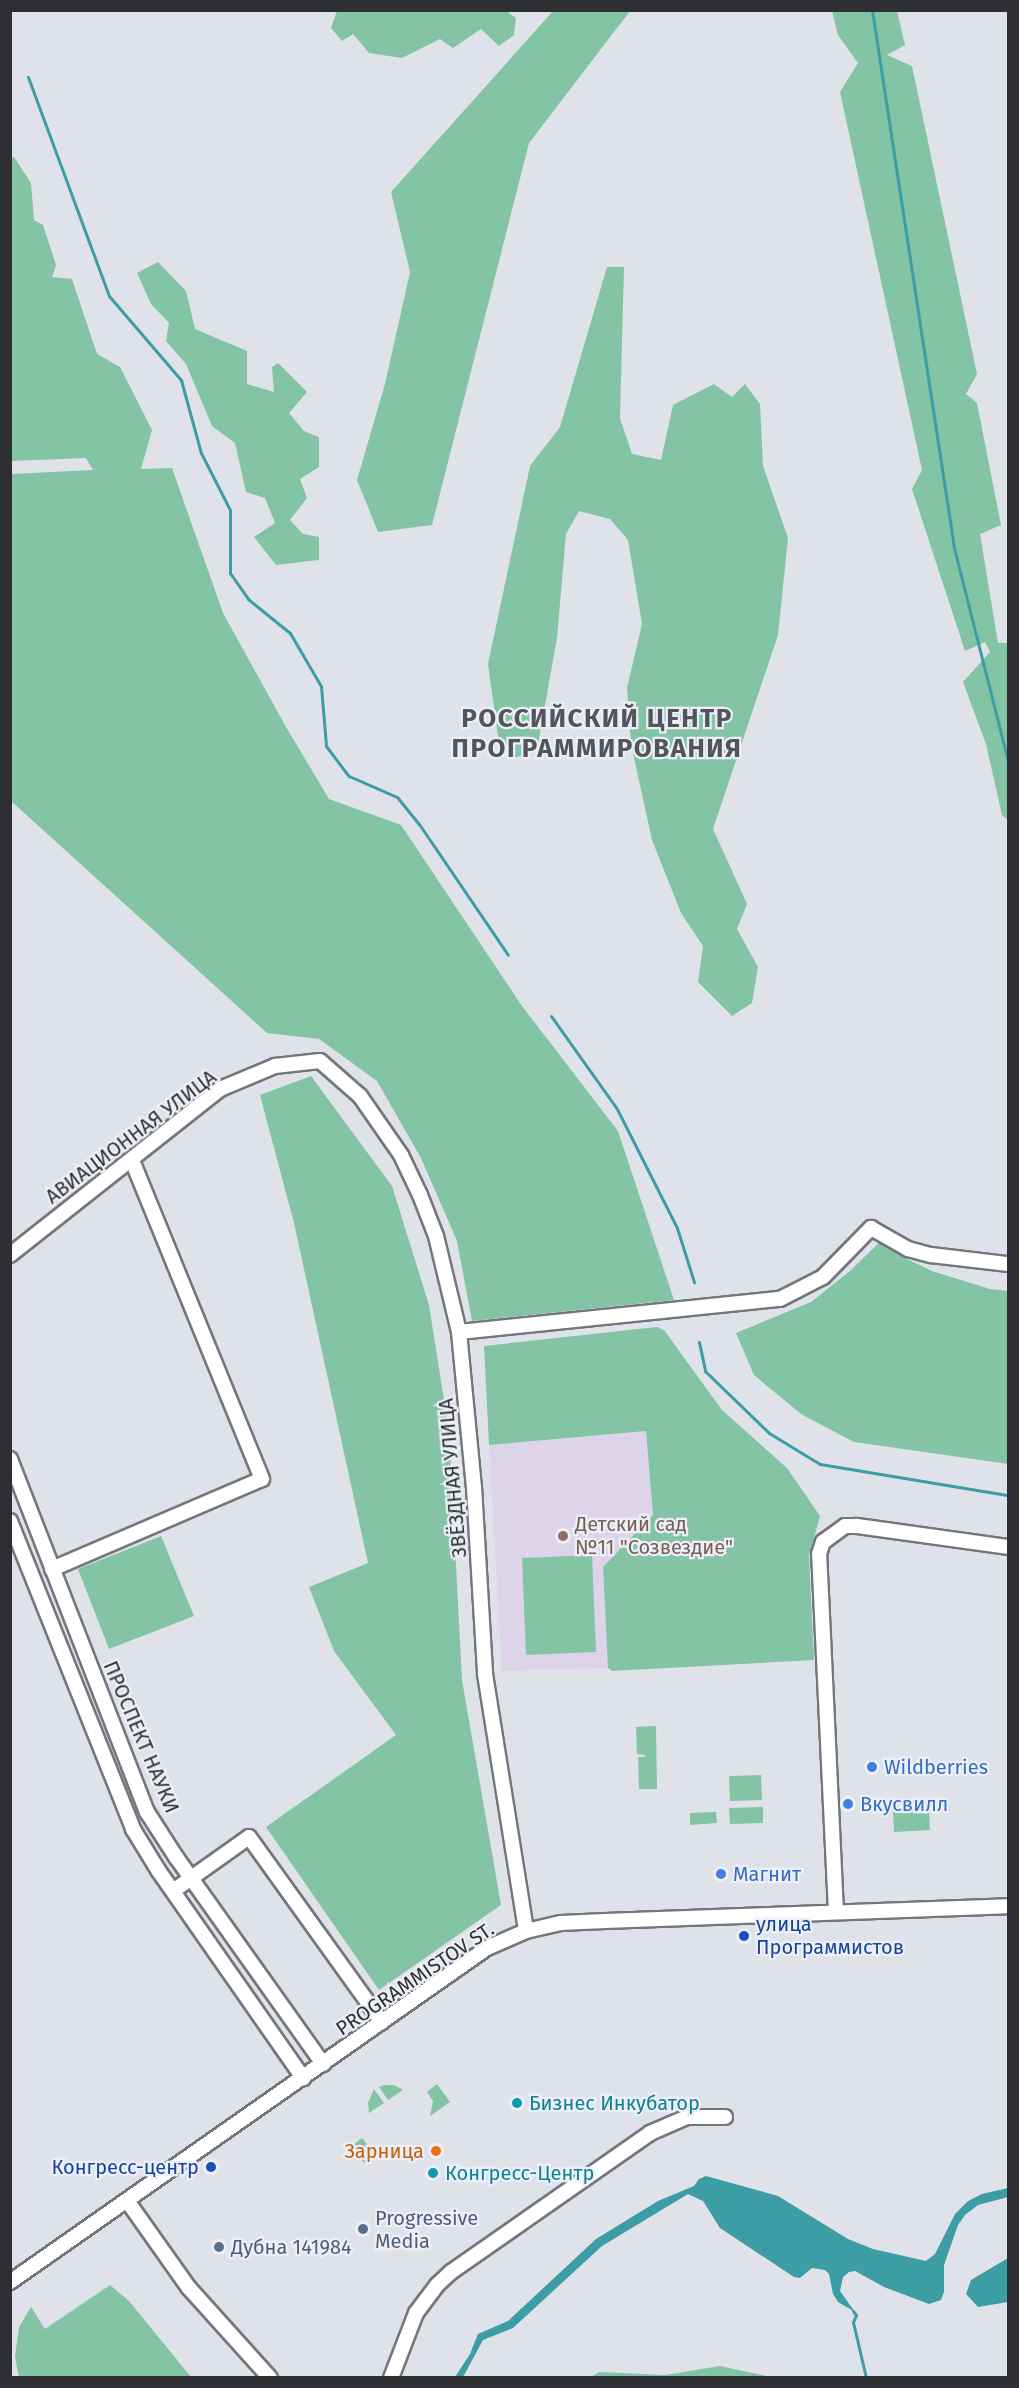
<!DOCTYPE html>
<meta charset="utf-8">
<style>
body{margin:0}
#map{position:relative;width:1019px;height:2388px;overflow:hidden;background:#e0e2ea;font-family:"Fira Sans",sans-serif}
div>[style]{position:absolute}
.education>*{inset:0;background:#ded4e9}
.green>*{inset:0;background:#83c4a4}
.water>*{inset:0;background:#3d9da4}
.stream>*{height:3px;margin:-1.5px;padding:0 1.5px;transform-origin:1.5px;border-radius:1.5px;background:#3d9da4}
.roads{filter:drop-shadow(2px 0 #74767d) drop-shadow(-2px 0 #74767d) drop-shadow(0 2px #74767d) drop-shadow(0 -2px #74767d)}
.minor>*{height:14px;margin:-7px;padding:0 7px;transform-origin:7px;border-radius:7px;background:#fff}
.dots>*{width:16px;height:16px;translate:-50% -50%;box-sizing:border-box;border:3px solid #edeff8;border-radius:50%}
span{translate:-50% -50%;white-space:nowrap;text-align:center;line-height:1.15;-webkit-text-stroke:4.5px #edeff8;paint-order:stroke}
.street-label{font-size:20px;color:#2e2f32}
.education-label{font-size:20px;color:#785e54}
.left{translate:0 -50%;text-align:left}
.shop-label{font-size:20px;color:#366cbe}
.transit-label{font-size:20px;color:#164399}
.right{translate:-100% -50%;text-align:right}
.culture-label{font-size:20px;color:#0d838f}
.food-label{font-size:20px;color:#c56008}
.service-label{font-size:20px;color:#4e5e75}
.district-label{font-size:26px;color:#53555c;font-weight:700;letter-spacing:1.5px}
.frame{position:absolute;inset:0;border:12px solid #2e2f32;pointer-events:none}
</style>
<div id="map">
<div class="education">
<div style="clip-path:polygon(646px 1431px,653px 1515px,603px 1567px,608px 1668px,502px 1671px,489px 1445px)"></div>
</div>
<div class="green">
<div style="clip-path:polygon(505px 10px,516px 18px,514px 35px,499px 46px,481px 29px,453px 48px,440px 39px,402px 58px,369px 53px,353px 34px,342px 41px,331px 28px,337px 11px)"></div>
<div style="clip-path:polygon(554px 10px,630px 11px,529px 143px,432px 525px,378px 532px,357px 480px,385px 384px,410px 272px,391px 192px)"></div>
<div style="clip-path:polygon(832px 11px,897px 11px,905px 45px,887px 55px,912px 66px,977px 374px,966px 394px,977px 403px,1001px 525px,980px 534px,998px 643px,1008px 643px,1008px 820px,1002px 815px,986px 744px,963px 682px,990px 652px,985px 642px,965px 651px,912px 489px,922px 470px,840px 92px,858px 63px,838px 35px)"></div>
<div style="clip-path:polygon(14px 157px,31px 183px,34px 220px,43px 225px,56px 265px,52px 277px,72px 279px,97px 354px,120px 367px,152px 430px,141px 469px,172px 468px,223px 613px,286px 727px,329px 799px,401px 825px,522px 1006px,618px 1131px,674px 1300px,472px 1321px,457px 1241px,421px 1158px,377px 1081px,319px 1039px,267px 1033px,11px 801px,11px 474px,93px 470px,86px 458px,11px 461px,10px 158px)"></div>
<div style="clip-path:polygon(158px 262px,186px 291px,195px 329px,247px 351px,247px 384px,274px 392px,272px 367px,278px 363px,307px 392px,289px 413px,304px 431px,319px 437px,319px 467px,300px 479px,307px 498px,290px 520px,303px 534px,319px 537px,319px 560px,276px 565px,254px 537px,275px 523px,265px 498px,246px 492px,235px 443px,212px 426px,186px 364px,166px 341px,169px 323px,151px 304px,137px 273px)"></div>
<div style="clip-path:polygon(607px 267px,624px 267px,620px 418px,632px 454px,661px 460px,673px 405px,714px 384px,732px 397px,745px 384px,760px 404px,763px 466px,788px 538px,778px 635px,713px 829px,747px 904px,737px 929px,758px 967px,752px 1003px,732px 1016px,698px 982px,703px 946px,681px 913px,652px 840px,631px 744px,627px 688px,642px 624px,628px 540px,610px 519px,579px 511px,566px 534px,557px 638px,537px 750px,514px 758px,498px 736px,488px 664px,530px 466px,560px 427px)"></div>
<div style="clip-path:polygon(311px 1076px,392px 1186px,429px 1305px,449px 1432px,462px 1680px,501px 1905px,379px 1990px,266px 1827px,396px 1735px,334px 1651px,309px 1587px,368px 1563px,294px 1223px,260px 1095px)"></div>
<div style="clip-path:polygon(881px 1241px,907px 1259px,932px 1271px,990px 1289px,1008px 1291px,1008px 1464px,854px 1442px,801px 1414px,754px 1375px,736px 1333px,811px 1302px,850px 1271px)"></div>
<div style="clip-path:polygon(657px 1327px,664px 1330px,722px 1410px,787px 1468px,820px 1516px,809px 1556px,814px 1660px,612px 1671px,608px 1668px,603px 1567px,653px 1515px,646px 1431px,489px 1445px,484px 1346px)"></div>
<div style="clip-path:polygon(161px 1536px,194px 1616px,109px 1649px,78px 1569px)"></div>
<div style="clip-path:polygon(592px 1555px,596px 1652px,526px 1655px,522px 1558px)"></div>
<div style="clip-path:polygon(656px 1726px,657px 1789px,639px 1789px,638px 1757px,645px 1757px,645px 1755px,637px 1754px,636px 1727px)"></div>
<div style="clip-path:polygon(761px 1775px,762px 1800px,730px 1801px,729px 1776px)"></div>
<div style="clip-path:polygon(763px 1807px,763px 1823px,730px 1824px,729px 1808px)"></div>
<div style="clip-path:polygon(929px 1809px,930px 1830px,894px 1832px,893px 1810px)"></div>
<div style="clip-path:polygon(716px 1812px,717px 1823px,690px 1825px,690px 1813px)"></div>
<div style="clip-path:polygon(437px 2084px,450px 2102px,430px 2116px,433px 2101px,427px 2092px)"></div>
<div style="clip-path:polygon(384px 2085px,394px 2085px,403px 2090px,388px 2100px,379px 2087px)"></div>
<div style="clip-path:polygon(374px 2089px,384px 2103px,369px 2113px,368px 2103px)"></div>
<div style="clip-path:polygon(362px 2138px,369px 2147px,384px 2150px,364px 2163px,352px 2146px)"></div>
<div style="clip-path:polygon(110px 2285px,129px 2301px,191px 2377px,19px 2377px,15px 2357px,19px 2327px,31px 2307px,45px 2329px)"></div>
<div style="clip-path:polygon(720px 2366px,771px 2377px,591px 2377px,599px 2372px,665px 2375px)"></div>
</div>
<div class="water">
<div style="clip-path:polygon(706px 2176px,778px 2196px,848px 2239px,873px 2249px,926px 2261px,935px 2254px,955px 2214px,968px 2201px,982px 2194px,1008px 2188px,1008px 2197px,978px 2205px,965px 2215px,958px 2225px,944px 2265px,944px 2292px,941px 2300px,929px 2304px,884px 2287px,855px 2271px,849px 2272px,843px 2277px,840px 2291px,855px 2312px,838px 2302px,833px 2294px,829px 2274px,825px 2270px,812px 2268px,800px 2278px,794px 2277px,720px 2228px,703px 2201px,688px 2194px,602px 2246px,513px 2328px,483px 2340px,463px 2377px,455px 2377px,470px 2354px,478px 2334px,508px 2321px,596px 2239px,658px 2201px,694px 2186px,699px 2179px)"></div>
<div style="clip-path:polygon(1008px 2258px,1008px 2302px,978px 2307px,966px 2294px,971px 2280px)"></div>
</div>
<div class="stream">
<div style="left:872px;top:10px;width:544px;rotate:81.33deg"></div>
<div style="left:954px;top:548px;width:221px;rotate:75.8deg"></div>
<div style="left:28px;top:77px;width:233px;rotate:69.7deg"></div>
<div style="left:109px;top:296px;width:111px;rotate:49.4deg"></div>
<div style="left:181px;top:380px;width:76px;rotate:74.7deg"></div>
<div style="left:201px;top:453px;width:64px;rotate:63deg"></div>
<div style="left:230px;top:510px;width:63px;rotate:90deg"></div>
<div style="left:230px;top:573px;width:32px;rotate:55deg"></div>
<div style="left:248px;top:599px;width:54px;rotate:39deg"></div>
<div style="left:290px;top:633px;width:61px;rotate:59.7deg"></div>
<div style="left:321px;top:686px;width:60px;rotate:85.2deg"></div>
<div style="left:326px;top:746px;width:38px;rotate:53deg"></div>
<div style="left:349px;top:776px;width:52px;rotate:23.6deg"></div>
<div style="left:397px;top:797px;width:35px;rotate:51deg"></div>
<div style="left:419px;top:824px;width:158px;rotate:55.8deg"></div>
<div style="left:551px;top:1016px;width:114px;rotate:54.6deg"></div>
<div style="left:617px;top:1109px;width:133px;rotate:63.2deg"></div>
<div style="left:677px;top:1228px;width:57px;rotate:72.5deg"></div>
<div style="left:699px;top:1342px;width:30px;rotate:78deg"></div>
<div style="left:705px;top:1371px;width:89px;rotate:44.1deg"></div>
<div style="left:769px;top:1433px;width:60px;rotate:31.3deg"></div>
<div style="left:820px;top:1464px;width:191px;rotate:9.4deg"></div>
<div style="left:853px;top:2311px;width:5px;rotate:53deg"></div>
<div style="left:856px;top:2315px;width:8px;rotate:113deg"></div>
<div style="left:853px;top:2322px;width:57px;rotate:76.9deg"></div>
</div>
<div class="roads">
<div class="minor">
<div style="left:10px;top:1255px;width:268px;rotate:-38.3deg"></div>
<div style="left:220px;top:1089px;width:60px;rotate:-22.7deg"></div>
<div style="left:275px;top:1066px;width:45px;rotate:-6.3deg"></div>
<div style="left:320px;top:1061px;width:53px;rotate:41.2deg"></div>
<div style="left:360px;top:1096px;width:72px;rotate:55.2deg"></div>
<div style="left:401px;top:1155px;width:44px;rotate:64.6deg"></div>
<div style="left:420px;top:1195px;width:44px;rotate:68.7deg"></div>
<div style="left:436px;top:1236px;width:99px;rotate:76.5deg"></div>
<div style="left:459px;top:1332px;width:156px;rotate:84.5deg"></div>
<div style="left:474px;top:1487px;width:187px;rotate:86.6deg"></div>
<div style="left:485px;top:1674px;width:260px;rotate:80.9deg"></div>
<div style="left:459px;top:1332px;width:323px;rotate:-5.9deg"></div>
<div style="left:780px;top:1299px;width:48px;rotate:-27.1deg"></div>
<div style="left:823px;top:1277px;width:69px;rotate:-45.6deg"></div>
<div style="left:871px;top:1228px;width:43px;rotate:29.6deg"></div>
<div style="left:908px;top:1249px;width:24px;rotate:15deg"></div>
<div style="left:931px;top:1255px;width:78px;rotate:6.7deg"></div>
<div style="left:10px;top:1459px;width:379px;rotate:68.8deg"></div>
<div style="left:147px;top:1812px;width:54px;rotate:57.2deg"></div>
<div style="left:176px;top:1857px;width:254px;rotate:54.6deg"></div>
<div style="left:10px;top:1521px;width:332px;rotate:68.2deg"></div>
<div style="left:133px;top:1829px;width:48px;rotate:58.6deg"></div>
<div style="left:158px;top:1870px;width:254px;rotate:55.1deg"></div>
<div style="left:52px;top:1569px;width:228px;rotate:-23.2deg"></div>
<div style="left:262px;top:1479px;width:344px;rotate:-112.2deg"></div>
<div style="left:173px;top:1891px;width:93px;rotate:-35.4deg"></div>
<div style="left:249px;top:1837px;width:228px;rotate:54.3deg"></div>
<div style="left:836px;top:1912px;width:358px;rotate:-92.7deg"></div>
<div style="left:819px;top:1554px;width:13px;rotate:-72deg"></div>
<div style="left:823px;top:1542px;width:27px;rotate:-36deg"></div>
<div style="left:845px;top:1526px;width:12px"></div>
<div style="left:857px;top:1526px;width:152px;rotate:7.9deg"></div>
<div style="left:128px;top:2202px;width:105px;rotate:54.7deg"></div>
<div style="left:189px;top:2288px;width:121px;rotate:48deg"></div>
<div style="left:10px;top:2282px;width:582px;rotate:-35deg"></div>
<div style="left:487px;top:1948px;width:43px;rotate:-23.6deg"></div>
<div style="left:526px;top:1931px;width:36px;rotate:-13deg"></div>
<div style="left:561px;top:1923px;width:44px;rotate:-2.6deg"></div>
<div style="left:605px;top:1921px;width:403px;rotate:-2.1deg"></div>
<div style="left:391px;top:2378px;width:70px;rotate:-69deg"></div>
<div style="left:416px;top:2313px;width:35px;rotate:-53deg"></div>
<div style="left:437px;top:2285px;width:19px;rotate:-43deg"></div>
<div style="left:451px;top:2272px;width:243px;rotate:-34.9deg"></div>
<div style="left:650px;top:2133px;width:40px;rotate:-23.4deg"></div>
<div style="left:687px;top:2117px;width:38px"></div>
</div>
</div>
<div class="dots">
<div style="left:563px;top:1536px;background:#8d6e63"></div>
<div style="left:872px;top:1767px;background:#3f7fe0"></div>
<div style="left:848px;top:1804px;background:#3f7fe0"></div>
<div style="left:721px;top:1874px;background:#3f7fe0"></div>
<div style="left:744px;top:1936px;background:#1a4fb4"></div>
<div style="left:517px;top:2103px;background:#0f9aa8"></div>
<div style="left:436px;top:2151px;background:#e8710a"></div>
<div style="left:211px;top:2167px;background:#1a4fb4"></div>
<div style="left:433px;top:2173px;background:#0f9aa8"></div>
<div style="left:363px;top:2229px;background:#5c6f8a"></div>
<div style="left:219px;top:2247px;background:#5c6f8a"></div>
</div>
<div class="street-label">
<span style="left:131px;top:1137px;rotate:-37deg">АВИАЦИОННАЯ УЛИЦА</span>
<span style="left:453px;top:1478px;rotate:-95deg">ЗВЁЗДНАЯ УЛИЦА</span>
<span style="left:141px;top:1737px;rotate:67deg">ПРОСПЕКТ НАУКИ</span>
<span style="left:415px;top:1979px;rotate:-34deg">PROGRAMMISTOV ST.</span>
</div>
<div class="education-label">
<span class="left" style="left:575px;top:1536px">Детский сад<br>№11 "Созвездие"</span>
</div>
<div class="shop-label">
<span class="left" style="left:884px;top:1767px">Wildberries</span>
<span class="left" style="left:860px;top:1804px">Вкусвилл</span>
<span class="left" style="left:733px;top:1874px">Магнит</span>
</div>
<div class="transit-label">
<span class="left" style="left:756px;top:1936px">улица<br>Программистов</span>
<span class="right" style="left:199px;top:2167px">Конгресс-центр</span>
</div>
<div class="culture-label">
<span class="left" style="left:529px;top:2103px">Бизнес Инкубатор</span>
<span class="left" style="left:445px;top:2173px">Конгресс-Центр</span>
</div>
<div class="food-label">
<span class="right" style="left:424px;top:2151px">Зарница</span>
</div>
<div class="service-label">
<span class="left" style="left:375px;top:2230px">Progressive<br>Media</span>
<span class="left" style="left:231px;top:2247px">Дубна 141984</span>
</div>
<div class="district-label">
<span style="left:597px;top:734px">РОССИЙСКИЙ ЦЕНТР<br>ПРОГРАММИРОВАНИЯ</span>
</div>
<div class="frame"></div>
</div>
